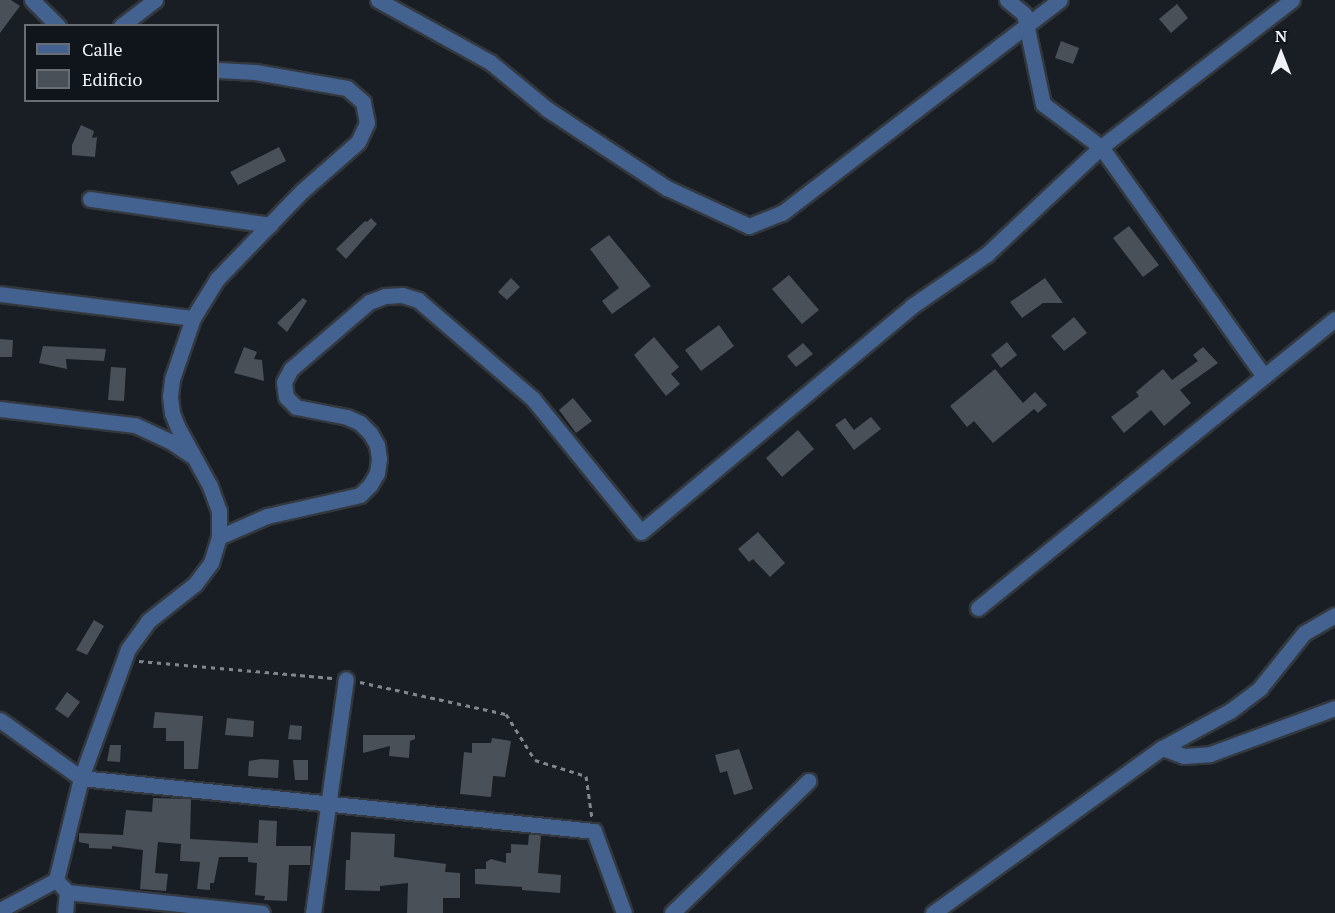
<!DOCTYPE html>
<style>
body{margin:0}
#map{position:relative;width:1335px;height:913px;overflow:hidden;background:#191e25;font-family:"PT Serif",serif}
div>[style]{position:absolute}
.building>*{inset:0;background:#4a5058}
.path>*{height:3px;margin-top:-1.5px;transform-origin:0;background:repeating-linear-gradient(90deg,#83878d 0 4.5px,transparent 0 9px)}
.roads{filter:drop-shadow(2px 0 #33383e) drop-shadow(-2px 0 #33383e) drop-shadow(0 2px #33383e) drop-shadow(0 -2px #33383e)}
.minor>*{height:15px;margin:-7.5px;padding:0 7.5px;transform-origin:7.5px;border-radius:7.5px;background:#43628f}
span{translate:-50% -50%;white-space:nowrap;text-align:center;line-height:1.15;-webkit-text-stroke:4.5px #10151c;paint-order:stroke}
.legend{position:absolute;left:24px;top:24px;width:195px;height:78px;box-sizing:border-box;background:#10151c;border:2px solid #696e74;margin:0;padding:8px 10px;list-style:none;font-size:18px;color:#eff3f8}
.legend li{display:flex;align-items:center;gap:12px;height:30px}
.legend b{width:30px;border:2px solid #696e74}
.north{position:absolute;left:1251px;top:24px;width:60px;height:60px;-webkit-text-stroke:4px #10151c;paint-order:stroke;rotate:0deg;font-size:16px;font-weight:700;line-height:24px;text-align:center;color:#eff3f8}
.north::after{content:'';display:block;margin:auto;width:21px;height:27px;background:#eff3f8;clip-path:polygon(50% 0,100% 100%,50% 72%,0 100%)}
</style>
<div id="map">
<div class="building">
<div style="clip-path:polygon(0 0,11px 0,20px 6px,0 33px)"></div>
<div style="clip-path:polygon(1177px 4px,1188px 18px,1171px 33px,1159px 19px)"></div>
<div style="clip-path:polygon(1061px 41px,1079px 48px,1073px 64px,1055px 58px)"></div>
<div style="clip-path:polygon(81px 125px,94px 131px,92px 138px,97px 137px,95px 157px,72px 155px,72px 145px)"></div>
<div style="clip-path:polygon(279px 147px,286px 161px,238px 185px,230px 172px)"></div>
<div style="clip-path:polygon(371px 218px,377px 224px,346px 259px,336px 249px,365px 221px,367px 222px)"></div>
<div style="clip-path:polygon(1129px 226px,1159px 265px,1143px 277px,1113px 238px)"></div>
<div style="clip-path:polygon(609px 235px,651px 286px,612px 314px,602px 301px,619px 288px,590px 249px)"></div>
<div style="clip-path:polygon(789px 275px,819px 310px,802px 324px,772px 289px)"></div>
<div style="clip-path:polygon(511px 278px,520px 287px,507px 300px,498px 292px)"></div>
<div style="clip-path:polygon(1045px 278px,1063px 303px,1043px 303px,1022px 318px,1010px 302px)"></div>
<div style="clip-path:polygon(303px 298px,307px 301px,287px 332px,277px 323px)"></div>
<div style="clip-path:polygon(1074px 317px,1087px 333px,1064px 351px,1051px 336px)"></div>
<div style="clip-path:polygon(719px 325px,734px 346px,701px 371px,685px 350px)"></div>
<div style="clip-path:polygon(654px 337px,679px 367px,671px 374px,680px 384px,666px 396px,634px 355px)"></div>
<div style="clip-path:polygon(0 339px,13px 340px,12px 357px,0 357px)"></div>
<div style="clip-path:polygon(1007px 342px,1017px 355px,1001px 368px,991px 355px)"></div>
<div style="clip-path:polygon(803px 343px,813px 354px,796px 367px,787px 356px)"></div>
<div style="clip-path:polygon(43px 346px,106px 349px,104px 361px,66px 359px,67px 369px,39px 363px)"></div>
<div style="clip-path:polygon(244px 347px,257px 352px,254px 359px,262px 360px,264px 381px,234px 373px)"></div>
<div style="clip-path:polygon(1203px 347px,1218px 363px,1180px 390px,1191px 403px,1164px 426px,1151px 410px,1124px 433px,1111px 417px,1139px 396px,1136px 392px,1163px 369px,1172px 380px,1198px 361px,1193px 355px)"></div>
<div style="clip-path:polygon(111px 367px,126px 368px,124px 401px,108px 400px)"></div>
<div style="clip-path:polygon(995px 369px,1023px 403px,1035px 392px,1047px 405px,1038px 413px,1034px 409px,993px 443px,974px 421px,967px 427px,950px 406px)"></div>
<div style="clip-path:polygon(573px 398px,592px 421px,576px 433px,559px 410px)"></div>
<div style="clip-path:polygon(871px 417px,881px 429px,854px 450px,835px 425px,845px 418px,854px 430px)"></div>
<div style="clip-path:polygon(798px 430px,814px 449px,782px 477px,766px 458px)"></div>
<div style="clip-path:polygon(758px 532px,785px 563px,770px 577px,753px 559px,749px 562px,738px 549px)"></div>
<div style="clip-path:polygon(94px 620px,104px 626px,87px 655px,76px 650px)"></div>
<div style="clip-path:polygon(67px 692px,80px 702px,68px 718px,55px 709px)"></div>
<div style="clip-path:polygon(155px 712px,203px 716px,198px 769px,184px 769px,184px 741px,166px 741px,166px 728px,153px 728px)"></div>
<div style="clip-path:polygon(227px 718px,254px 721px,253px 737px,225px 735px)"></div>
<div style="clip-path:polygon(290px 725px,302px 726px,301px 740px,288px 739px)"></div>
<div style="clip-path:polygon(363px 735px,415px 735px,415px 739px,410px 741px,409px 758px,389px 756px,390px 746px,363px 753px)"></div>
<div style="clip-path:polygon(492px 738px,511px 741px,505px 777px,493px 776px,491px 797px,460px 794px,464px 752px,472px 753px,472px 743px,491px 743px)"></div>
<div style="clip-path:polygon(110px 745px,121px 745px,120px 762px,107px 761px)"></div>
<div style="clip-path:polygon(739px 749px,753px 789px,734px 795px,727px 771px,720px 773px,715px 755px)"></div>
<div style="clip-path:polygon(261px 759px,279px 760px,278px 778px,248px 776px,249px 761px)"></div>
<div style="clip-path:polygon(293px 760px,308px 760px,308px 780px,295px 780px)"></div>
<div style="clip-path:polygon(153px 798px,191px 799px,190px 839px,258px 843px,259px 820px,277px 821px,276px 846px,311px 846px,310px 865px,289px 865px,287px 901px,264px 900px,265px 896px,255px 895px,257px 863px,248px 862px,248px 857px,219px 857px,214px 883px,210px 883px,210px 890px,197px 889px,200px 862px,180px 861px,181px 844px,158px 842px,155px 873px,168px 874px,166px 891px,140px 889px,143px 850px,112px 846px,112px 849px,89px 848px,89px 844px,79px 842px,79px 833px,123px 835px,126px 810px,152px 812px)"></div>
<div style="clip-path:polygon(351px 832px,395px 834px,394px 857px,446px 864px,445px 872px,460px 873px,460px 898px,443px 898px,443px 913px,407px 913px,408px 883px,380px 886px,380px 891px,345px 890px,346px 860px,350px 860px)"></div>
<div style="clip-path:polygon(529px 834px,541px 835px,538px 873px,561px 875px,560px 893px,522px 890px,522px 887px,475px 884px,475px 869px,486px 869px,486px 862px,491px 859px,506px 863px,506px 853px,511px 853px,511px 844px,528px 845px)"></div>
</div>
<div class="path">
<div style="left:139px;top:661px;width:194px;rotate:5deg"></div>
<div style="left:360px;top:682px;width:149px;rotate:12.4deg"></div>
<div style="left:506px;top:714px;width:54px;rotate:57.8deg"></div>
<div style="left:535px;top:760px;width:53px;rotate:17.4deg"></div>
<div style="left:586px;top:776px;width:42px;rotate:81.9deg"></div>
</div>
<div class="roads">
<div class="minor">
<div style="left:32px;top:0;width:37px;rotate:45deg"></div>
<div style="left:378px;top:0;width:128px;rotate:29deg"></div>
<div style="left:490px;top:62px;width:74px;rotate:39.5deg"></div>
<div style="left:547px;top:109px;width:144px;rotate:33.4deg"></div>
<div style="left:667px;top:188px;width:90px;rotate:24.9deg"></div>
<div style="left:749px;top:226px;width:35px;rotate:-22deg"></div>
<div style="left:782px;top:213px;width:350px;rotate:-37.5deg"></div>
<div style="left:1007px;top:0;width:22px;rotate:39deg"></div>
<div style="left:1024px;top:14px;width:92px;rotate:78.1deg"></div>
<div style="left:1043px;top:104px;width:72px;rotate:36.6deg"></div>
<div style="left:1101px;top:147px;width:281px;rotate:54.6deg"></div>
<div style="left:121px;top:26px;width:43px;rotate:-37.4deg"></div>
<div style="left:90px;top:199px;width:182px;rotate:8.2deg"></div>
<div style="left:0;top:294px;width:194px;rotate:7.1deg"></div>
<div style="left:0;top:409px;width:136px;rotate:6.8deg"></div>
<div style="left:135px;top:425px;width:38px;rotate:25deg"></div>
<div style="left:170px;top:441px;width:25px;rotate:34deg"></div>
<div style="left:219px;top:537px;width:52px;rotate:-23.6deg"></div>
<div style="left:267px;top:516px;width:95px;rotate:-12.7deg"></div>
<div style="left:360px;top:495px;width:14px;rotate:-45deg"></div>
<div style="left:370px;top:485px;width:14px;rotate:-60deg"></div>
<div style="left:377px;top:473px;width:14px;rotate:-82deg"></div>
<div style="left:379px;top:459px;width:14px;rotate:-98deg"></div>
<div style="left:377px;top:445px;width:14px;rotate:-120deg"></div>
<div style="left:370px;top:433px;width:14px;rotate:-135deg"></div>
<div style="left:360px;top:423px;width:14px;rotate:-155deg"></div>
<div style="left:347px;top:417px;width:52px;rotate:-168.9deg"></div>
<div style="left:296px;top:407px;width:14px;rotate:-135deg"></div>
<div style="left:286px;top:397px;width:15px;rotate:-98deg"></div>
<div style="left:284px;top:382px;width:15px;rotate:-62deg"></div>
<div style="left:291px;top:369px;width:103px;rotate:-40.7deg"></div>
<div style="left:369px;top:302px;width:17px;rotate:-21deg"></div>
<div style="left:385px;top:296px;width:17px;rotate:-3deg"></div>
<div style="left:402px;top:295px;width:17px;rotate:17deg"></div>
<div style="left:418px;top:300px;width:152px;rotate:40.7deg"></div>
<div style="left:533px;top:399px;width:171px;rotate:50.9deg"></div>
<div style="left:641px;top:532px;width:353px;rotate:-39.8deg"></div>
<div style="left:912px;top:306px;width:91px;rotate:-34.7deg"></div>
<div style="left:987px;top:254px;width:156px;rotate:-43.2deg"></div>
<div style="left:1101px;top:147px;width:241px;rotate:-37.6deg"></div>
<div style="left:978px;top:608px;width:459px;rotate:-39deg"></div>
<div style="left:0;top:720px;width:100px;rotate:35.6deg"></div>
<div style="left:81px;top:778px;width:516px;rotate:5.9deg"></div>
<div style="left:594px;top:831px;width:87px;rotate:69.9deg"></div>
<div style="left:1162px;top:748px;width:23px;rotate:20deg"></div>
<div style="left:1184px;top:756px;width:26px;rotate:-4deg"></div>
<div style="left:1210px;top:754px;width:133px;rotate:-20.2deg"></div>
<div style="left:56px;top:880px;width:16px;rotate:47deg"></div>
<div style="left:67px;top:892px;width:196px;rotate:6.1deg"></div>
<div style="left:0;top:910px;width:64px;rotate:-28.2deg"></div>
<div style="left:56px;top:880px;width:105px;rotate:-76.2deg"></div>
<div style="left:81px;top:778px;width:137px;rotate:-70deg"></div>
<div style="left:128px;top:649px;width:34px;rotate:-54deg"></div>
<div style="left:148px;top:621px;width:60px;rotate:-38.2deg"></div>
<div style="left:195px;top:584px;width:26px;rotate:-53deg"></div>
<div style="left:211px;top:563px;width:27px;rotate:-73deg"></div>
<div style="left:219px;top:537px;width:26px;rotate:-90deg"></div>
<div style="left:219px;top:511px;width:27px;rotate:-110deg"></div>
<div style="left:210px;top:486px;width:66px;rotate:-118.9deg"></div>
<div style="left:178px;top:428px;width:16px;rotate:-112deg"></div>
<div style="left:172px;top:413px;width:17px;rotate:-97deg"></div>
<div style="left:170px;top:396px;width:17px;rotate:-83deg"></div>
<div style="left:172px;top:379px;width:65px;rotate:-71deg"></div>
<div style="left:193px;top:318px;width:46px;rotate:-58.4deg"></div>
<div style="left:217px;top:279px;width:122px;rotate:-46deg"></div>
<div style="left:302px;top:191px;width:74px;rotate:-41.2deg"></div>
<div style="left:358px;top:142px;width:21px;rotate:-65deg"></div>
<div style="left:367px;top:123px;width:21px;rotate:-101deg"></div>
<div style="left:363px;top:102px;width:21px;rotate:-139deg"></div>
<div style="left:347px;top:88px;width:93px;rotate:-170.1deg"></div>
<div style="left:255px;top:72px;width:37px;rotate:-177deg"></div>
<div style="left:65px;top:913px;width:21px;rotate:-85deg"></div>
<div style="left:313px;top:913px;width:236px;rotate:-82deg"></div>
<div style="left:672px;top:913px;width:190px;rotate:-44.1deg"></div>
<div style="left:933px;top:913px;width:282px;rotate:-35.8deg"></div>
<div style="left:1162px;top:748px;width:77px;rotate:-28.6deg"></div>
<div style="left:1230px;top:711px;width:38px;rotate:-37deg"></div>
<div style="left:1260px;top:688px;width:70px;rotate:-51.3deg"></div>
<div style="left:1304px;top:633px;width:36px;rotate:-30deg"></div>
</div>
</div>
<ul class="legend">
<li><b style="height:8px;background:#43628f"></b>Calle</li>
<li><b style="height:16px;background:#4a5058"></b>Edificio</li>
</ul>
<div class="north">N</div>
</div>
